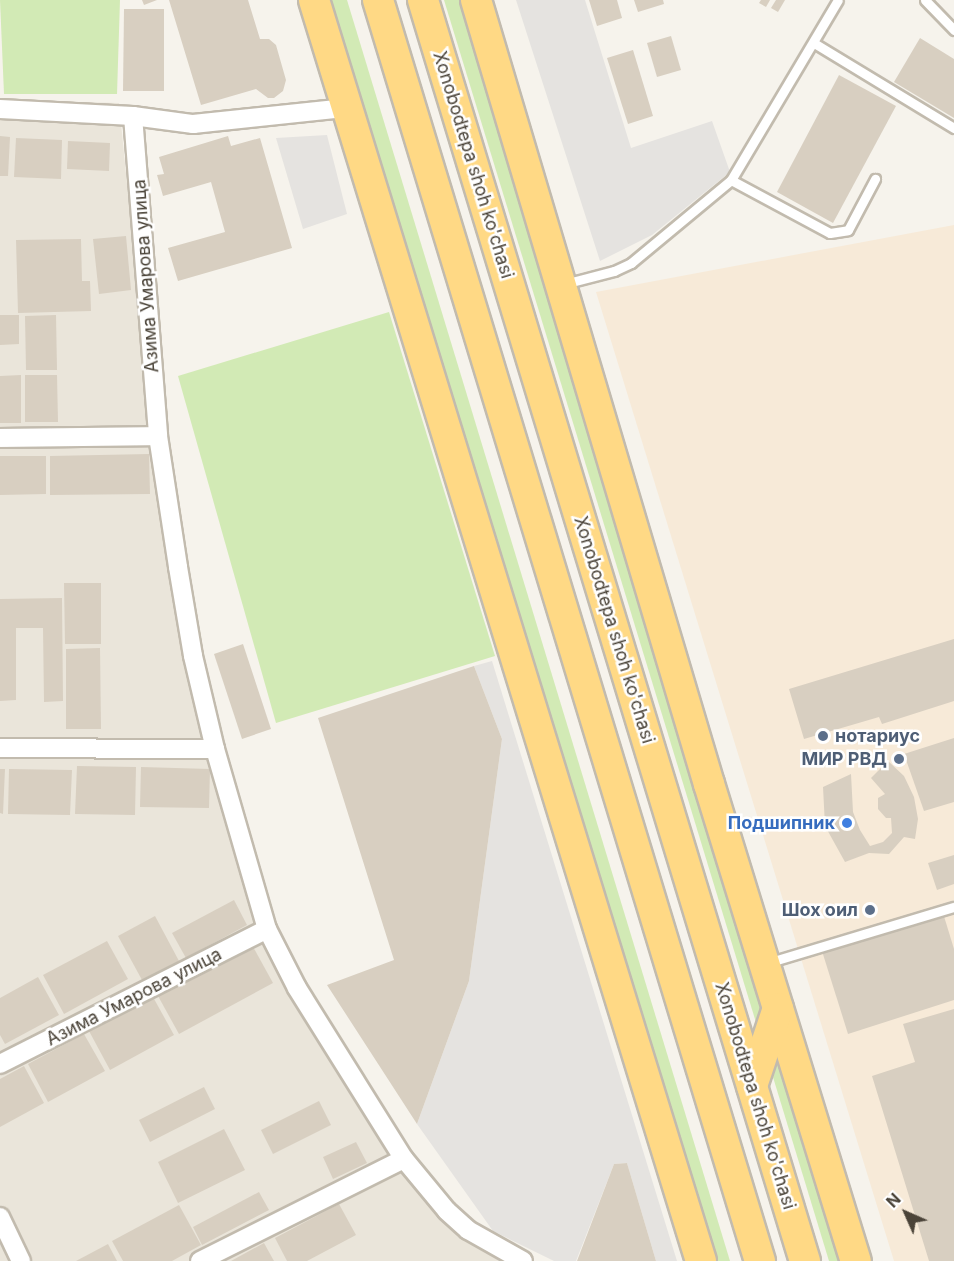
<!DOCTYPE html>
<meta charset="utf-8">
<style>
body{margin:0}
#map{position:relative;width:954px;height:1261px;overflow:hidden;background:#f6f3ec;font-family:Inter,sans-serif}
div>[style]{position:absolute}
.residential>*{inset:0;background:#eae5da}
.commercial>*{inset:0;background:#f7ead8}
.green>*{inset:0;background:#d2eab5}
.parking>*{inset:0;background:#e5e3e0}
.building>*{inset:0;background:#d8cfc1}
.roads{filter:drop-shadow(2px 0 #c2bbae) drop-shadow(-2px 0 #c2bbae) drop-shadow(0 2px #c2bbae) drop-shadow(0 -2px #c2bbae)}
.service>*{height:9px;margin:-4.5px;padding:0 4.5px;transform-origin:4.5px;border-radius:4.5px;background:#fff}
.minor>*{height:18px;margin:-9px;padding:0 9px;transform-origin:9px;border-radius:9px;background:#fff}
.trunk>*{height:30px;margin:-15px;padding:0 15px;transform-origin:15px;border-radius:15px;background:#ffd985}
.dots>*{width:16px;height:16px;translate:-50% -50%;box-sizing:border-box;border:3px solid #fff;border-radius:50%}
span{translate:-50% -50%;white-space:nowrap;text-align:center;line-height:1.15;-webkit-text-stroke:5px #fff;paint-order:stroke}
.street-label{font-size:18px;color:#4b4439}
.service-label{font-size:18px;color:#4e5e75;font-weight:700}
.left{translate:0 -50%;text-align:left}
.right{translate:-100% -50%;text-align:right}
.shop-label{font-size:18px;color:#366cbe;font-weight:700}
.north{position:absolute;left:876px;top:1183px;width:60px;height:60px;-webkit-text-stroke:4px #fff;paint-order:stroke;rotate:315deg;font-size:16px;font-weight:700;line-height:24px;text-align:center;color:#4b4439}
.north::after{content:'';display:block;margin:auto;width:21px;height:27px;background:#4b4439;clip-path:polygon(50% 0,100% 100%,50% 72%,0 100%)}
</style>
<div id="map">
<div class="residential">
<div style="clip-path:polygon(0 100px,119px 103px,153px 445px,264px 941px,389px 1152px,512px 1261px,0 1261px)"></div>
</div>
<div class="commercial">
<div style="clip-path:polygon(954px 225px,954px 1261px,894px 1261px,596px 292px)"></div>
</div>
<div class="green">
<div style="clip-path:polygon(0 0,120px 0,117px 94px,4px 94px)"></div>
<div style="clip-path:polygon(331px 0,347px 0,730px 1261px,714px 1261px)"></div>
<div style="clip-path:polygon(444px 0,460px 0,768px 1016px,758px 1029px)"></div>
<div style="clip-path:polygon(389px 312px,495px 656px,276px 723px,178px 376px)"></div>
<div style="clip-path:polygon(780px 1049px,844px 1261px,829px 1261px,769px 1064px)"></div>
</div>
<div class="parking">
<div style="clip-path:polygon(516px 0,585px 0,631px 148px,712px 121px,730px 172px,652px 235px,600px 261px)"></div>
<div style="clip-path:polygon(327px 135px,347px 214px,303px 229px,276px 138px)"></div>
<div style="clip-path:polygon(492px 661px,677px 1261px,656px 1261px,627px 1163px,614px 1164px,576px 1261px,554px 1261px,493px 1231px,417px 1124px,469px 981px,502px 739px,474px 666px)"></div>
</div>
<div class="building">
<div style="clip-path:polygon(142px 0,157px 0,144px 5px)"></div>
<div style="clip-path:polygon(169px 0,248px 0,260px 39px,269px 39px,276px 45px,286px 80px,283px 91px,274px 98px,268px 98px,256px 89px,201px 105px)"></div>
<div style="clip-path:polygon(589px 0,617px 0,622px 18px,597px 26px)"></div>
<div style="clip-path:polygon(634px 0,663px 0,664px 4px,638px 12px)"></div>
<div style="clip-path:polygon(761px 0,770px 0,766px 7px,759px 3px)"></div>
<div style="clip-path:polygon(776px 0,785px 0,778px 12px,771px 8px)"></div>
<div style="clip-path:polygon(124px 9px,164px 9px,164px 91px,123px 91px)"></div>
<div style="clip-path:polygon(671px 36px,681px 70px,657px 77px,647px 43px)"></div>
<div style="clip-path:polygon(920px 38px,954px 59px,954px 118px,894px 82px)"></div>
<div style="clip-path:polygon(633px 50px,653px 116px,628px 124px,607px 58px)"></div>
<div style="clip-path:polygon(839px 75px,896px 106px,833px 223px,777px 192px)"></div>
<div style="clip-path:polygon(0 136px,10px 137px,8px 176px,0 176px)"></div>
<div style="clip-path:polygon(228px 136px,231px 146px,260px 138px,292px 248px,178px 281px,168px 248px,225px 232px,211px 182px,163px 196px,157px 175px,164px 174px,159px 157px)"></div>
<div style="clip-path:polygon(16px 138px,62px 140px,61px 179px,14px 177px)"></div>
<div style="clip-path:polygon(68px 141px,110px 143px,109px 171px,67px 169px)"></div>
<div style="clip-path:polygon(126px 236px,131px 290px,99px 294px,93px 239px)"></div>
<div style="clip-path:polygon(81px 239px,82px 281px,90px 281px,91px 311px,18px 313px,16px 240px)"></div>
<div style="clip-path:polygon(0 315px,19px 315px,19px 344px,0 345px)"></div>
<div style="clip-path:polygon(56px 315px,57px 370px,26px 370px,25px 316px)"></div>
<div style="clip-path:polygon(21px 375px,21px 423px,0 423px,0 376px)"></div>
<div style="clip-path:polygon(25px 375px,57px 375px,58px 422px,25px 422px)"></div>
<div style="clip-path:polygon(149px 454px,150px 494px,50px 495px,50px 456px)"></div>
<div style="clip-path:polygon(0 456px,46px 456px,46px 494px,0 495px)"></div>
<div style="clip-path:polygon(64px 583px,101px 583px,101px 644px,65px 644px)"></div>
<div style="clip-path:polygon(62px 598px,63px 701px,44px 702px,43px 628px,16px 628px,16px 700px,0 701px,0 599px)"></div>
<div style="clip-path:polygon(954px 639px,954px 701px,882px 724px,879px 717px,804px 739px,789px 689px)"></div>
<div style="clip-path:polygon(243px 644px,271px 729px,242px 739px,214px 654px)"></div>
<div style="clip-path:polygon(100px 648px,101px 729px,66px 729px,66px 649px)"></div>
<div style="clip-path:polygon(474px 666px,502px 739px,469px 981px,417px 1124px,327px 985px,394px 960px,318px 718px)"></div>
<div style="clip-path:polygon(954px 738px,954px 802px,924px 811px,904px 754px)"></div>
<div style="clip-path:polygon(888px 761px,904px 776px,914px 797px,918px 819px,915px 839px,904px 837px,889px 854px,869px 853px,845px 862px,825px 826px,823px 787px,851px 774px,853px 812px,860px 830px,870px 846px,883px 842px,892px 833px,891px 818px,886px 818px,878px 809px,878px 798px,885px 794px,871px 778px)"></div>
<div style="clip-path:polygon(77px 766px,136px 767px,135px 815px,75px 814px)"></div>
<div style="clip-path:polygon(141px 767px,210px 769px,209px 808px,140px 807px)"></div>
<div style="clip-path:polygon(0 769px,5px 769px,3px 814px,0 813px)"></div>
<div style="clip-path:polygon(9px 769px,72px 770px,70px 815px,8px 814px)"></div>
<div style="clip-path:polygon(954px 855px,954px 884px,937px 890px,928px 863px)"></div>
<div style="clip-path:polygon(234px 900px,247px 925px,186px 958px,172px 933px)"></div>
<div style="clip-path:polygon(943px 913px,954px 949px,954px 1000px,848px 1034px,822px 951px)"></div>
<div style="clip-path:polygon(155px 916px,179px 961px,142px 980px,118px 936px)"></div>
<div style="clip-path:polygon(107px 941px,128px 979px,64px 1014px,43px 975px)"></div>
<div style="clip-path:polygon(252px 945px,273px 983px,179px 1034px,158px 996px)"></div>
<div style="clip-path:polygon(38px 977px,59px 1015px,5px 1044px,0 1035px,0 998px)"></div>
<div style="clip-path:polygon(153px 997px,174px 1035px,110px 1070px,89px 1031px)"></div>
<div style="clip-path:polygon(954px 1009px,954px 1261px,929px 1261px,872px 1076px,915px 1062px,903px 1024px)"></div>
<div style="clip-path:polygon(84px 1034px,105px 1071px,48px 1102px,28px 1064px)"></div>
<div style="clip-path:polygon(24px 1066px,44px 1103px,0 1127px,0 1079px)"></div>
<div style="clip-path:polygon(204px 1087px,215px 1109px,150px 1142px,139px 1120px)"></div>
<div style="clip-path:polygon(319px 1101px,331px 1125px,273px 1154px,261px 1130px)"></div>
<div style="clip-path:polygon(224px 1129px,245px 1170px,178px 1203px,158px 1162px)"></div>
<div style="clip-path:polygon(356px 1142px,367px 1163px,333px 1179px,323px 1157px)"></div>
<div style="clip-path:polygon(627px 1163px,656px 1261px,577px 1261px,614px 1164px)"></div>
<div style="clip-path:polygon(259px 1192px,269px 1210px,202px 1245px,193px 1227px)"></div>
<div style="clip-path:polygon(339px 1204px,356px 1235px,307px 1261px,287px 1261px,275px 1238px)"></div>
<div style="clip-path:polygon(179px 1205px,201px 1245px,172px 1261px,123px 1261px,112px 1241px)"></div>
<div style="clip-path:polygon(264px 1243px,274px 1261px,231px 1261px)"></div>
<div style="clip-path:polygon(108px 1244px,117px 1261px,76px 1261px)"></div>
</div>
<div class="roads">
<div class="service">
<div style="left:925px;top:0;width:42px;rotate:46deg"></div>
<div style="left:814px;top:43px;width:164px;rotate:31.3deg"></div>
<div style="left:731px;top:180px;width:112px;rotate:28.2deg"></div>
<div style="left:830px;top:233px;width:18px;rotate:-9deg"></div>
<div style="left:848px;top:230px;width:58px;rotate:-62.1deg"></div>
<div style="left:564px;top:284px;width:52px;rotate:-14.6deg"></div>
<div style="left:614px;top:271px;width:19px;rotate:-25deg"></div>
<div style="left:631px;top:263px;width:130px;rotate:-39.7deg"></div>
<div style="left:731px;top:180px;width:209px;rotate:-59.3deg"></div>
<div style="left:767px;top:963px;width:195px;rotate:-16.7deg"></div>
</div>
<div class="minor">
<div style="left:0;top:109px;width:133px;rotate:3deg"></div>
<div style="left:133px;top:116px;width:61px;rotate:7.6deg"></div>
<div style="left:193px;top:124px;width:154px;rotate:-6deg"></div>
<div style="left:133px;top:116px;width:321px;rotate:85.5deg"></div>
<div style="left:158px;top:436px;width:133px;rotate:81.3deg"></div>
<div style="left:178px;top:567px;width:90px;rotate:80.4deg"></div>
<div style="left:193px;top:656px;width:96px;rotate:76.7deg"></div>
<div style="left:215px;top:749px;width:187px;rotate:73.9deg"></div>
<div style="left:267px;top:929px;width:66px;rotate:63deg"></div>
<div style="left:297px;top:988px;width:202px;rotate:58deg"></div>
<div style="left:404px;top:1159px;width:67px;rotate:50.4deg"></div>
<div style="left:447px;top:1211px;width:28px;rotate:42deg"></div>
<div style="left:468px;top:1230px;width:63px;rotate:29.4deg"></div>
<div style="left:0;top:438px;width:158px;rotate:-0.7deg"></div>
<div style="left:0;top:748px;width:215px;rotate:0.3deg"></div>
<div style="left:0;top:1064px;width:299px;rotate:-26.8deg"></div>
<div style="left:0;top:1217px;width:49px;rotate:64.5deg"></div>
<div style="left:200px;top:1261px;width:228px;rotate:-26.6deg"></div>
</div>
<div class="trunk">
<div style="left:314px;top:0;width:1319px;rotate:72.94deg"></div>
<div style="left:378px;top:0;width:1318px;rotate:73.15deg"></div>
<div style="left:423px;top:0;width:1318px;rotate:73.15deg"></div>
<div style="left:476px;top:0;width:818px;rotate:73.45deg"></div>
<div style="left:709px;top:784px;width:499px;rotate:72.9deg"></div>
<div style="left:752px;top:1086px;width:82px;rotate:-71.6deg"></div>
</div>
</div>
<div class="dots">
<div style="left:823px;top:736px;background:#5c6f8a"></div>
<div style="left:899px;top:759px;background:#5c6f8a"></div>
<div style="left:847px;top:823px;background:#3f7fe0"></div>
<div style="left:870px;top:910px;background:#5c6f8a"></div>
</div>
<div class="street-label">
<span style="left:473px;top:165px;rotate:73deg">Xonobodtepa shoh ko'chasi</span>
<span style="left:146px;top:276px;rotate:-94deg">Азима Умарова улица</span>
<span style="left:614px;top:630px;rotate:73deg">Xonobodtepa shoh ko'chasi</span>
<span style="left:134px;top:997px;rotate:-27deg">Азима Умарова улица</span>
<span style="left:755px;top:1096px;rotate:73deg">Xonobodtepa shoh ko'chasi</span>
</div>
<div class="service-label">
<span class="left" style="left:835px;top:736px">нотариус</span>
<span class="right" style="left:887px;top:759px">МИР РВД</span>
<span class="right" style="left:858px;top:910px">Шох оил</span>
</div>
<div class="shop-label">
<span class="right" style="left:835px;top:823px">Подшипник</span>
</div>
<div class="north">N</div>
</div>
